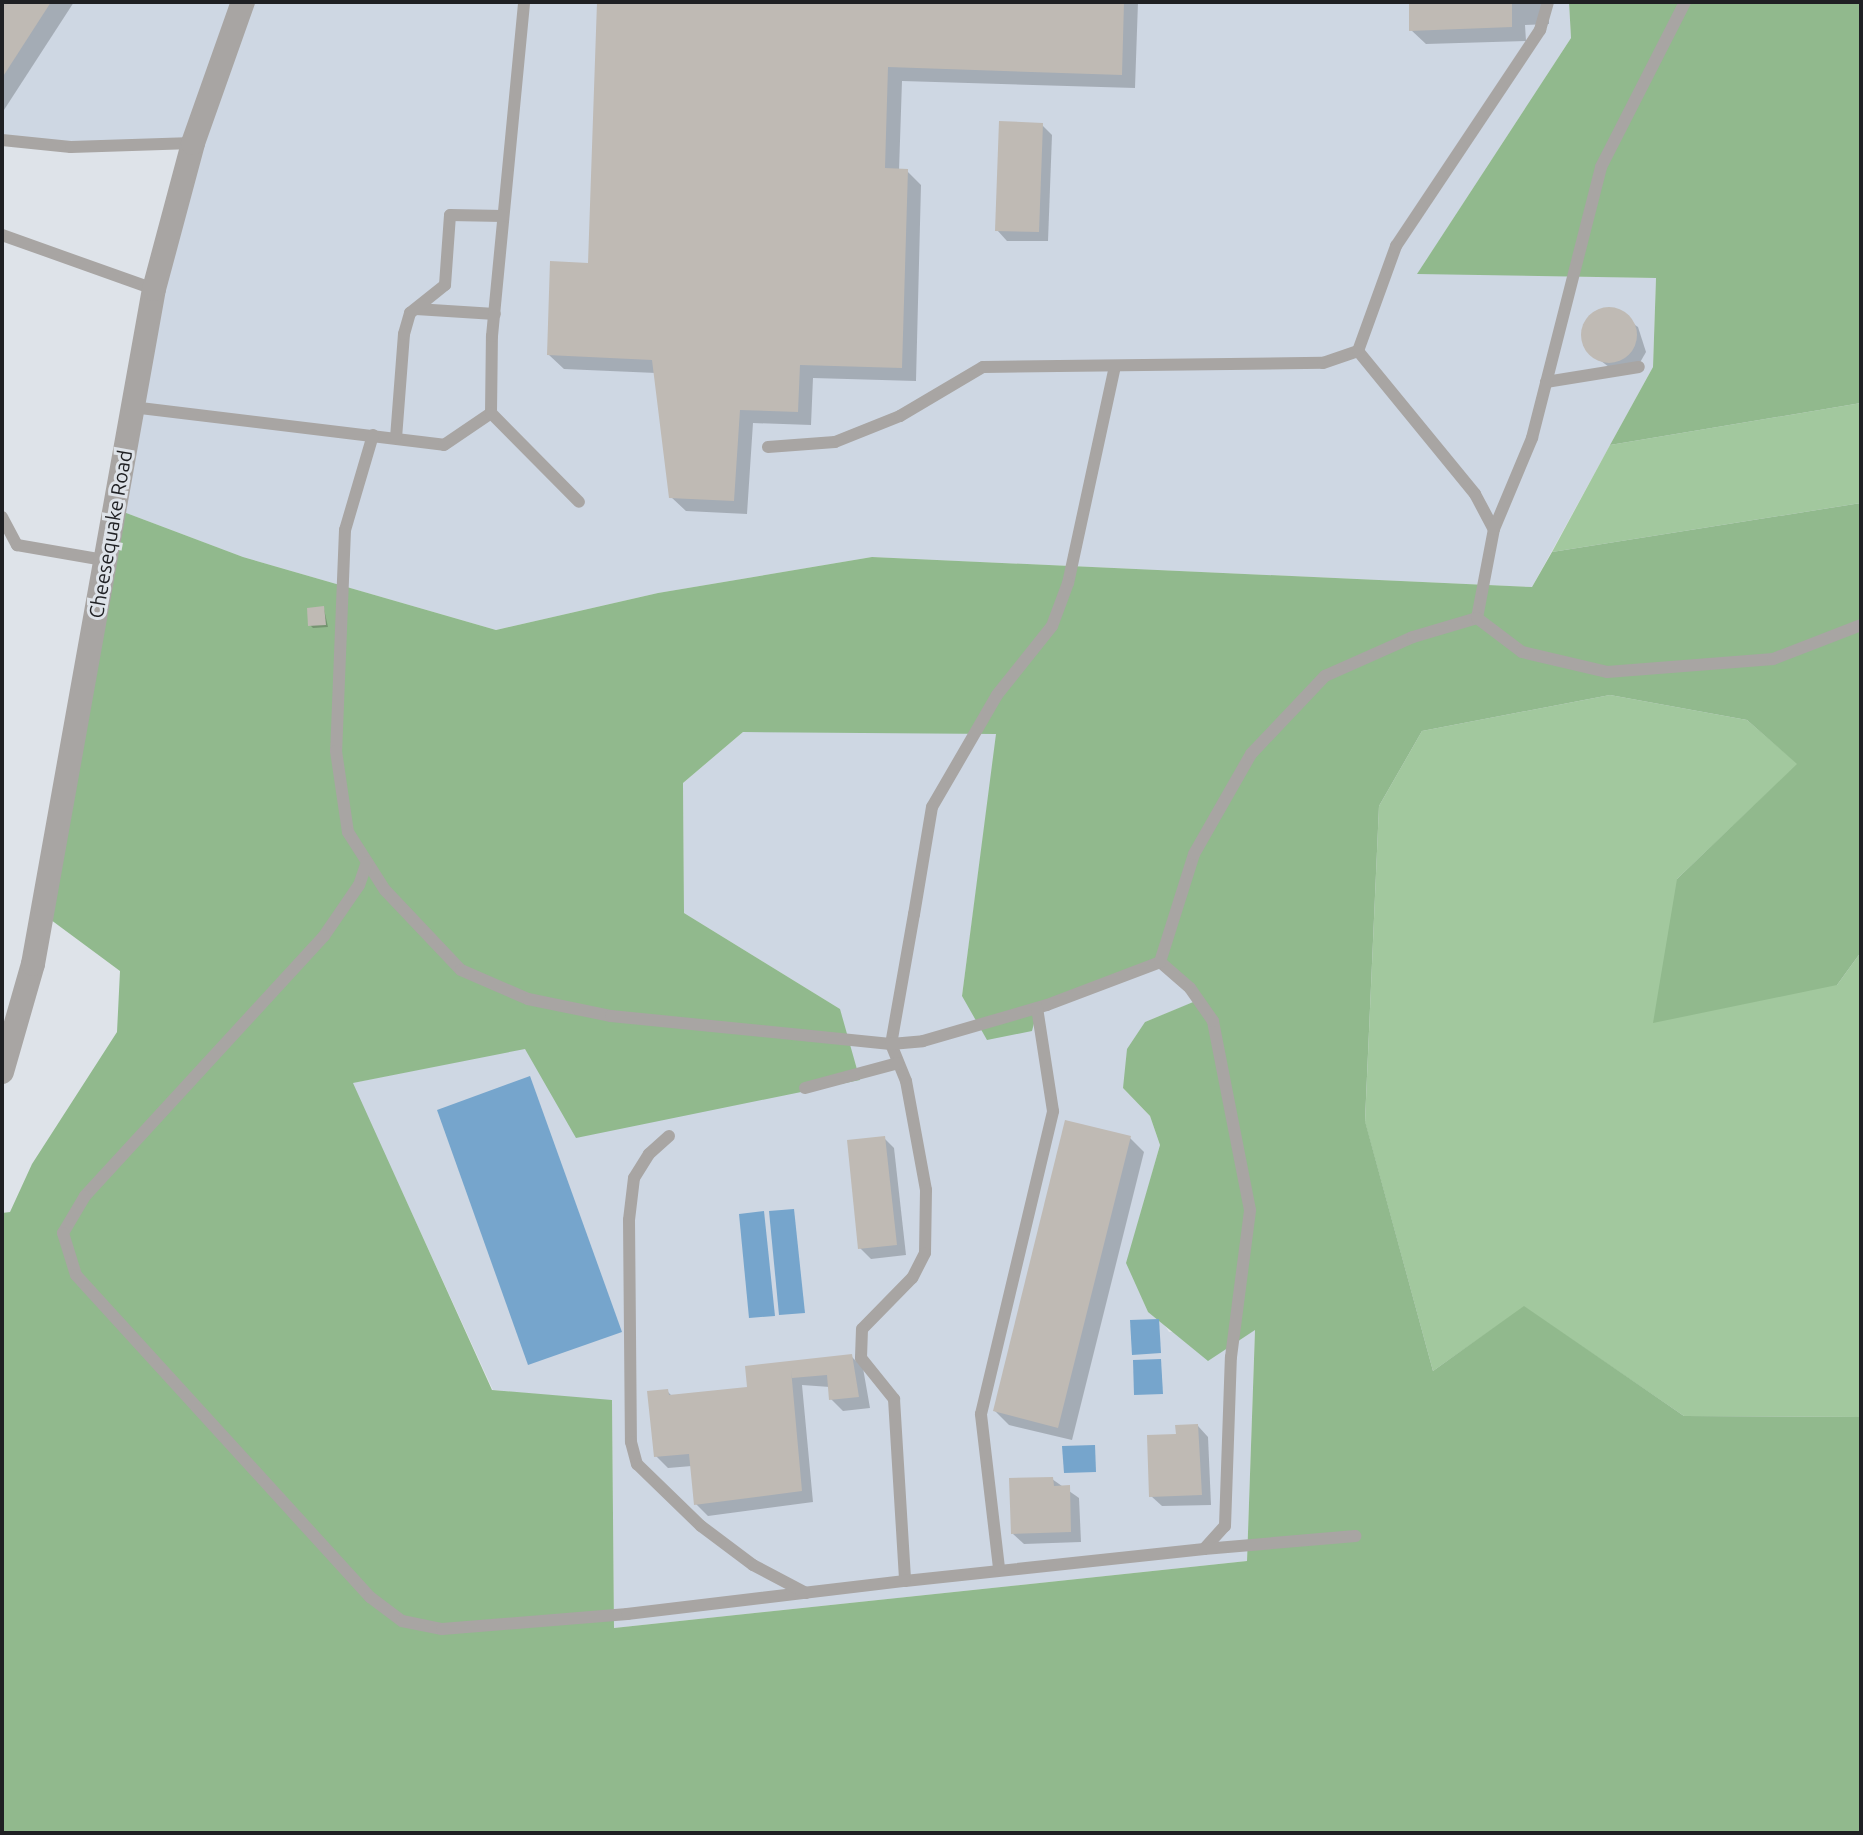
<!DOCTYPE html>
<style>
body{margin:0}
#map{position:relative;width:1863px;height:1835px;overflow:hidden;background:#dee3e9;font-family:Ubuntu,sans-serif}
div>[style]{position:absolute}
.built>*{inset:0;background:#ced7e3}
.green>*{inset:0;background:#a2c89e}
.forest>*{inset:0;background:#91b98d}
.water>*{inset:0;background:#76a5cc}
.shadow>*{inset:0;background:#0003}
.building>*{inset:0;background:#bfbab4}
.round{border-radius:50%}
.service>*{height:12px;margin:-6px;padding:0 6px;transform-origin:6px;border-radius:6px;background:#a8a5a3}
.minor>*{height:24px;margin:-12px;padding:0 12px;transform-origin:12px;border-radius:12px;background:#a8a5a3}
span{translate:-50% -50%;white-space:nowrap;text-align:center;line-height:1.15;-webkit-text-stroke:6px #dee3e9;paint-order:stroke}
.street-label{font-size:20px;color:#1f2023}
.frame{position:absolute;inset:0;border:4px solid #1f2023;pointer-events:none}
</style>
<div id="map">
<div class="built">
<div style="clip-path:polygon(2px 2px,1569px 2px,1571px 38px,1418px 273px,1656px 278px,1653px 367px,1532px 587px,872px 557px,658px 593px,496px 630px,243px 557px,113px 508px,192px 144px,2px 142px)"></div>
<div style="clip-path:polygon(743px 732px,997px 733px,962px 996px,1037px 1008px,1160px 962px,1199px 1000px,1145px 1022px,1123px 1088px,1150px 1116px,1160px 1145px,1127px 1263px,1148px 1312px,1160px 1318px,1169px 1332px,1255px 1329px,1247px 1561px,614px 1628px,612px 1401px,493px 1390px,352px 1083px,525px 1048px,840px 1009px,684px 913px,683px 783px)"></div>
</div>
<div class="green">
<div style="clip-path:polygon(1861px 403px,1861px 503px,1552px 552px,1610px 445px)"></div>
<div style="clip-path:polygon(1610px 695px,1747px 720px,1798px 764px,1677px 879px,1837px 985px,1861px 952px,1861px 1417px,1684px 1416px,1524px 1307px,1433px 1371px,1365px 1122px,1379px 806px,1422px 731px)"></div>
</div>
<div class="forest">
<div style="clip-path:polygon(1569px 2px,1861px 2px,1861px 403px,1610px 445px,1653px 367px,1656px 278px,1417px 274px,1571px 38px)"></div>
<div style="clip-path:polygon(evenodd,1861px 503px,1861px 952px,1837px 985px,1653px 1023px,1677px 879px,1797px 764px,1747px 720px,1610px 695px,1422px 731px,1379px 806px,1365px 1121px,1433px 1371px,1524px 1306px,1684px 1416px,1861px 1417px,1861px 1833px,2px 1833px,2px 1213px,10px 1212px,32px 1164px,117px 1032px,120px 971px,43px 914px,113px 508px,243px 557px,496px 630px,658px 593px,872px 557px,1532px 587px,1552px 552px,1861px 503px,743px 732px,996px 734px,962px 996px,987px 1040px,1032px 1031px,1038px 1008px,1160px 962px,1198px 1000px,1145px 1022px,1127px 1049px,1123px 1088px,1150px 1116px,1160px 1145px,1126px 1263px,1148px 1312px,1208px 1361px,1255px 1330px,1247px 1561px,614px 1628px,612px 1400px,492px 1390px,353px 1083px,525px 1049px,576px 1138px,860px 1080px,840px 1009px,684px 913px,683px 783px,743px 732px)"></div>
</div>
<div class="water">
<div style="clip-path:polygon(530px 1076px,622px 1332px,528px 1365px,437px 1110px)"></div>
<div style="clip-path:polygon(794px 1209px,805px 1313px,779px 1315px,769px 1211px)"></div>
<div style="clip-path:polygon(764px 1211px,775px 1316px,749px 1318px,739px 1214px)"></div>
<div style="clip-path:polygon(1159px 1319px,1161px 1353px,1132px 1355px,1130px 1320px)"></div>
<div style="clip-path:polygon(1161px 1359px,1163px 1394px,1134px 1395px,1133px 1360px)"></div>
<div style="clip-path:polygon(1095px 1445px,1096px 1472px,1064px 1473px,1062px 1446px)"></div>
</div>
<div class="shadow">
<div style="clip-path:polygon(2px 2px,74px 2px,2px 113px)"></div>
<div style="clip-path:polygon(599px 2px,1138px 2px,1135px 88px,902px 81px,899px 171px,907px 171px,921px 185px,916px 381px,813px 378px,811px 425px,753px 423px,747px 514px,686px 511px,671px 497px,656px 373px,564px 369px,549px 355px,589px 265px)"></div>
<div style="clip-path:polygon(1411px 2px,1549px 2px,1549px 24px,1525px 25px,1526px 41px,1426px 44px,1411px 30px)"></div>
<div style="clip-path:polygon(1042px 125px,1052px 135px,1048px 241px,1007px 241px,997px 230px)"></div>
<div style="clip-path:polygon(1611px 309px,1638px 327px,1646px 352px,1638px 366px,1617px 373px,1589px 352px,1584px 327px,1594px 313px)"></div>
<div style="clip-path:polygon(324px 609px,328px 627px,313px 628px,310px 625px)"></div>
<div style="clip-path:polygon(884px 1138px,894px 1148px,906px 1255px,871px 1259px,860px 1248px)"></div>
<div style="clip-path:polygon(1130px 1138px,1144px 1152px,1072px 1440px,1009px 1425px,995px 1411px)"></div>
<div style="clip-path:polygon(851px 1356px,863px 1368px,870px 1408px,843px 1411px,831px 1399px,830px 1387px,802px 1385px,813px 1502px,708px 1516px,696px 1504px,692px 1466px,668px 1468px,656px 1456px,667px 1391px,673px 1397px,749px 1389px,747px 1368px)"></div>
<div style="clip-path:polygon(1198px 1426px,1208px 1437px,1211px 1505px,1162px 1506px,1151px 1496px,1178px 1436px)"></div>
<div style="clip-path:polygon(1052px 1479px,1079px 1498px,1081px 1542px,1024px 1544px,1013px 1534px)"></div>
</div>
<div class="building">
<div style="clip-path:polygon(2px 2px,51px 2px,2px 78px)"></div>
<div style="clip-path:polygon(597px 2px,1124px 2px,1122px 75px,888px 67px,885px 168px,908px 169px,902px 368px,800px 365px,798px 412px,740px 410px,734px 501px,669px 498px,652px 360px,547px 355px,550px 261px,588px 263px)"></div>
<div style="clip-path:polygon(1409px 2px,1512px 2px,1512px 27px,1409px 31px)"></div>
<div style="clip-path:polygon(999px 121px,1043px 123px,1039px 232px,995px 231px)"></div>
<div class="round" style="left:1581px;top:307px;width:56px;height:56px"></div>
<div style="clip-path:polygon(324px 606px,326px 625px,308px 626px,307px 608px)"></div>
<div style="clip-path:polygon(1065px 1120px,1131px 1136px,1058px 1428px,993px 1411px)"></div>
<div style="clip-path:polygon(885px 1136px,897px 1245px,858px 1249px,847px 1140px)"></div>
<div style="clip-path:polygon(852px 1354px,859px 1397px,829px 1400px,827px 1375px,792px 1378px,791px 1369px,802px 1491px,694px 1505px,689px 1454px,654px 1457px,647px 1391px,668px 1389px,669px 1395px,747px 1387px,745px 1366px)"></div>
<div style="clip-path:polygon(1198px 1424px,1202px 1495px,1149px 1497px,1147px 1435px,1176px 1434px,1175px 1425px)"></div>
<div style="clip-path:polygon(1053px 1477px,1054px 1486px,1070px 1485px,1071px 1532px,1011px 1534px,1009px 1478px)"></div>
</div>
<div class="service">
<div style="left:2px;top:140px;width:69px;rotate:5.8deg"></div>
<div style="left:71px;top:147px;width:122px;rotate:-1.9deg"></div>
<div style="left:2px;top:235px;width:161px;rotate:19.6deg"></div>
<div style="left:416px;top:309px;width:79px;rotate:3.6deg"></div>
<div style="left:1358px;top:351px;width:185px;rotate:50.7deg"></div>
<div style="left:1475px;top:494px;width:40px;rotate:62deg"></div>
<div style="left:1115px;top:366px;width:222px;rotate:102.2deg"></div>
<div style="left:1068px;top:583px;width:46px;rotate:110.4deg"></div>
<div style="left:1052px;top:626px;width:88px;rotate:128.6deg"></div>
<div style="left:997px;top:695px;width:129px;rotate:120.1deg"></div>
<div style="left:932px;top:807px;width:109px;rotate:99.5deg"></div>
<div style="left:914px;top:914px;width:132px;rotate:100deg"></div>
<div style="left:891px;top:1044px;width:40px;rotate:68deg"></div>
<div style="left:906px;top:1081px;width:111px;rotate:79.6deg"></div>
<div style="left:926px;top:1190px;width:63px;rotate:90.9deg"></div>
<div style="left:925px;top:1253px;width:28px;rotate:117deg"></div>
<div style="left:912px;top:1278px;width:71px;rotate:134.4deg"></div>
<div style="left:862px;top:1329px;width:29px;rotate:92deg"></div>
<div style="left:861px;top:1358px;width:53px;rotate:51.2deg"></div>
<div style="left:894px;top:1399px;width:182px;rotate:86.5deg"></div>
<div style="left:905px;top:1581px;width:301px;rotate:-6.1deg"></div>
<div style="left:1204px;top:1549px;width:31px;rotate:-48deg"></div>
<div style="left:1225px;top:1526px;width:169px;rotate:-88deg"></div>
<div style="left:1231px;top:1357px;width:148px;rotate:-82.6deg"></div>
<div style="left:1250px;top:1210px;width:193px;rotate:-101.1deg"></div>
<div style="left:1213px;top:1021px;width:40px;rotate:-124.9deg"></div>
<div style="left:1190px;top:988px;width:40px;rotate:-139deg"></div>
<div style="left:1546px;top:382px;width:94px;rotate:-9.2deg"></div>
<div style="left:132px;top:407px;width:314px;rotate:6.9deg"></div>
<div style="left:444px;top:445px;width:57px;rotate:-34.2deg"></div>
<div style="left:491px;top:413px;width:77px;rotate:-89.3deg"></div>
<div style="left:492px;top:336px;width:336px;rotate:-84.5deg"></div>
<div style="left:491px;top:413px;width:125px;rotate:45.3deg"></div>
<div style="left:373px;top:435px;width:99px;rotate:106.4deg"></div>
<div style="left:345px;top:530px;width:221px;rotate:92.3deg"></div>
<div style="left:336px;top:751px;width:82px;rotate:81.6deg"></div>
<div style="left:348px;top:832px;width:69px;rotate:57.5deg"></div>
<div style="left:385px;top:890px;width:110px;rotate:46.5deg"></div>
<div style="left:461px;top:970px;width:73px;rotate:23.4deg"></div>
<div style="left:528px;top:999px;width:85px;rotate:11.6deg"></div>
<div style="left:611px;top:1016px;width:281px;rotate:5.7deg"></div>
<div style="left:891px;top:1044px;width:32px;rotate:-5deg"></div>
<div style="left:923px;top:1041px;width:129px;rotate:-16.2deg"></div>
<div style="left:1047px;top:1005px;width:121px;rotate:-20.8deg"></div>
<div style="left:1160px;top:962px;width:113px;rotate:-72.5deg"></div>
<div style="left:1194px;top:854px;width:115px;rotate:-60.3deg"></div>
<div style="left:1251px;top:754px;width:108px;rotate:-46.5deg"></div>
<div style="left:1325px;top:676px;width:96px;rotate:-23.9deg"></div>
<div style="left:1413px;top:637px;width:67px;rotate:-16.5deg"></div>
<div style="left:1477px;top:618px;width:91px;rotate:-79.2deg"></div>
<div style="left:1494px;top:529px;width:99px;rotate:-67.3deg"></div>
<div style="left:1532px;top:438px;width:280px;rotate:-75.7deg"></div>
<div style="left:1601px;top:167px;width:185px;rotate:-63deg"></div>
<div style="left:396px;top:438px;width:104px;rotate:-85.6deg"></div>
<div style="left:404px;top:334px;width:22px;rotate:-74deg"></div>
<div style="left:410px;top:313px;width:45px;rotate:-38.7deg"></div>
<div style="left:445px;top:285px;width:70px;rotate:-85.9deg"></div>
<div style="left:450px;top:215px;width:53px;rotate:1.1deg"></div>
<div style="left:768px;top:447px;width:67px;rotate:-4.3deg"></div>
<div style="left:835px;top:442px;width:70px;rotate:-21.8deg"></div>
<div style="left:900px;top:416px;width:96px;rotate:-30.6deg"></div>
<div style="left:983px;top:367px;width:340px;rotate:-0.7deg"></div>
<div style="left:1323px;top:363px;width:37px;rotate:-19deg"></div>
<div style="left:1358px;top:351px;width:112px;rotate:-70.1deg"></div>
<div style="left:1396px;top:246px;width:260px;rotate:-56.3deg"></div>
<div style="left:1540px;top:30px;width:29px;rotate:-74deg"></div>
<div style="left:2px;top:517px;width:32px;rotate:62deg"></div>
<div style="left:17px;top:545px;width:88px;rotate:9.8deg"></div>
<div style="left:1477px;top:618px;width:56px;rotate:37.1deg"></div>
<div style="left:1522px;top:652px;width:87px;rotate:13.2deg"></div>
<div style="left:1607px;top:672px;width:167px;rotate:-4.5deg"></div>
<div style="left:1773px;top:659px;width:94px;rotate:-21.1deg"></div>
<div style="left:367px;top:862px;width:24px;rotate:109deg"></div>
<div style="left:359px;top:885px;width:62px;rotate:124.5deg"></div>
<div style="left:324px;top:936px;width:353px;rotate:132.6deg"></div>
<div style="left:85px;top:1196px;width:43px;rotate:120.7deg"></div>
<div style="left:63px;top:1233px;width:44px;rotate:72.8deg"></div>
<div style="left:76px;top:1275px;width:436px;rotate:47.6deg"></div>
<div style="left:370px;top:1597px;width:40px;rotate:37deg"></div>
<div style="left:402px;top:1621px;width:41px;rotate:11.3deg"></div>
<div style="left:442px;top:1629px;width:186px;rotate:-4.6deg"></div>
<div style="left:627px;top:1614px;width:280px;rotate:-6.8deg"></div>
<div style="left:805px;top:1088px;width:96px;rotate:-15deg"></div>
<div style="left:669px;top:1136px;width:27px;rotate:138deg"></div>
<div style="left:649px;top:1154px;width:28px;rotate:122deg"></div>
<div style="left:634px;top:1178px;width:42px;rotate:96.8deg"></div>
<div style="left:629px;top:1220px;width:222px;rotate:89.5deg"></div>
<div style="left:631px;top:1442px;width:23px;rotate:75deg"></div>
<div style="left:637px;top:1464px;width:89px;rotate:44.1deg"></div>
<div style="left:701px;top:1526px;width:65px;rotate:36.9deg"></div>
<div style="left:753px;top:1565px;width:60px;rotate:27.8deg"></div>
<div style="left:1204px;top:1549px;width:152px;rotate:-4.9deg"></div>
<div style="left:999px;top:1568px;width:155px;rotate:-96.7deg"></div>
<div style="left:981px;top:1414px;width:311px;rotate:-76.6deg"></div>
<div style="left:1053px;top:1111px;width:104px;rotate:-98.8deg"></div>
</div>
<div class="minor">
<div style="left:2px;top:1072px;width:112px;rotate:-74deg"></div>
<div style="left:33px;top:964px;width:686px;rotate:-79.84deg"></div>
<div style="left:154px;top:289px;width:151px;rotate:-75deg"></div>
<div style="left:193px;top:143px;width:150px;rotate:-70.5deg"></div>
</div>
<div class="street-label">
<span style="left:110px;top:534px;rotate:-80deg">Cheesequake Road</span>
</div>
<div class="frame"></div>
</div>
